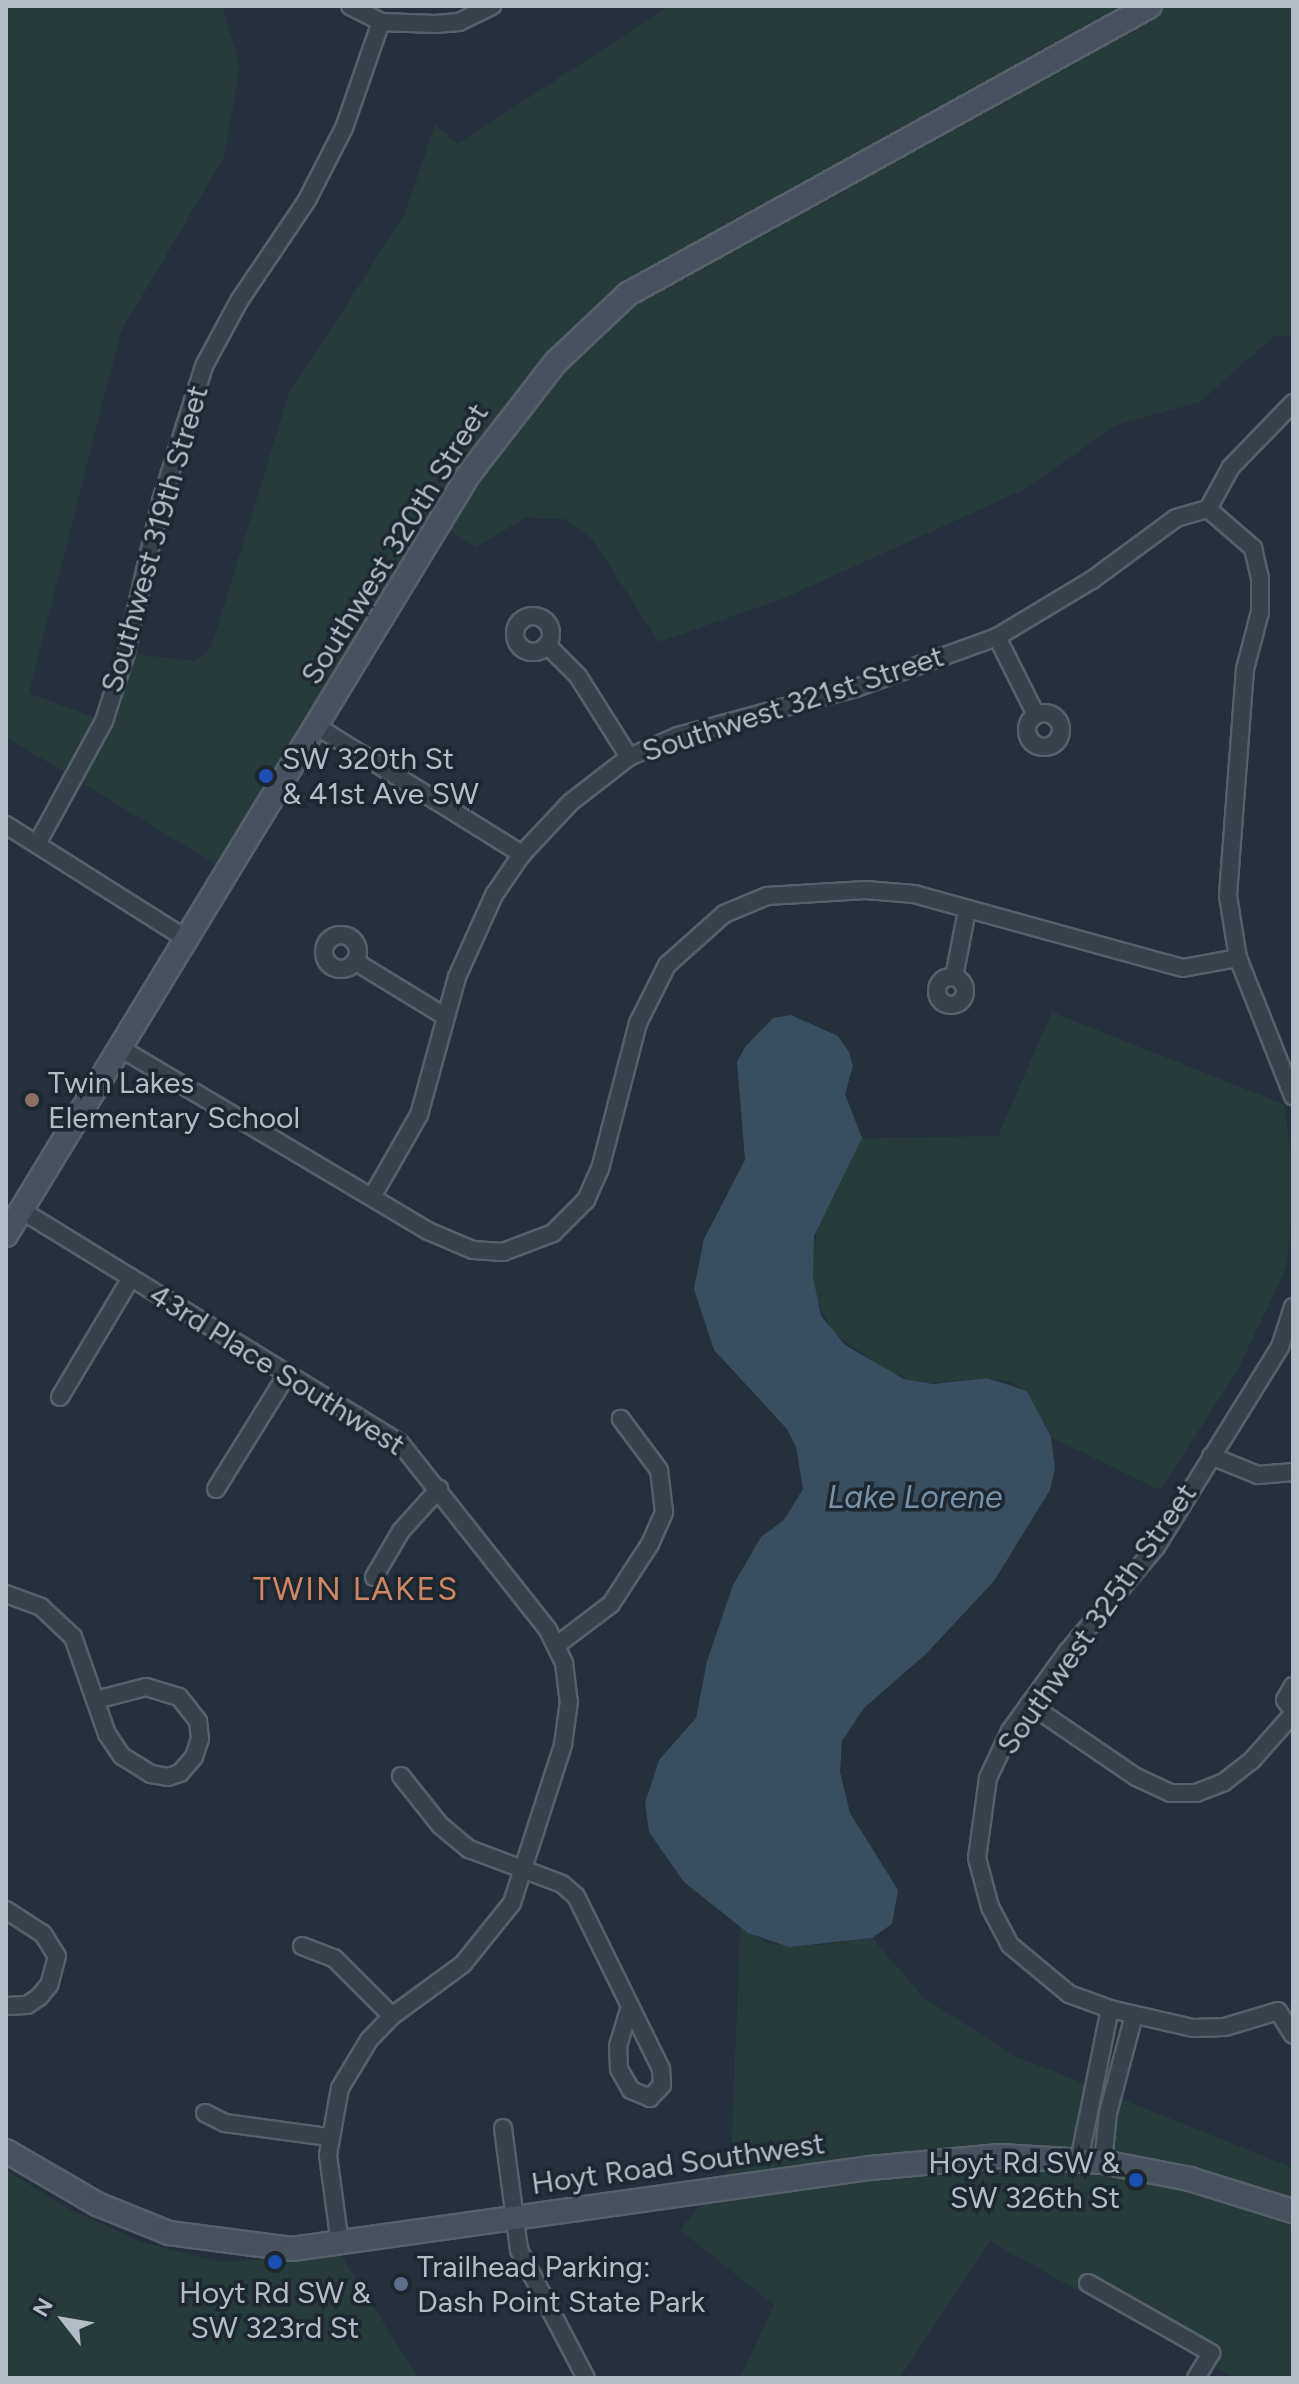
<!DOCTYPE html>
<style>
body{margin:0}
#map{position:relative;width:1299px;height:2384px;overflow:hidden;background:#24303b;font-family:Figtree,sans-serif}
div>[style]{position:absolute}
.green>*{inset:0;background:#263c3b}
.water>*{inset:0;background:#384f61}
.roads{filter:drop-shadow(2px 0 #566069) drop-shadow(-2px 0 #566069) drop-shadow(0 2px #566069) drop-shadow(0 -2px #566069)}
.minor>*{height:16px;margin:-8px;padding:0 8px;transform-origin:8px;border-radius:8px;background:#37424b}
.minor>.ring{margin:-8px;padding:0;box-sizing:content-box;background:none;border:16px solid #37424b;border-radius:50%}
.secondary>*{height:22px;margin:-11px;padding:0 11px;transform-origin:11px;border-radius:11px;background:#46525e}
.dots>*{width:22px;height:22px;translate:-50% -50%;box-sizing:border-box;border:4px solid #1d2730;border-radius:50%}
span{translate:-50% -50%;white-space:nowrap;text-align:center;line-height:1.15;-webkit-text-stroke:7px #1d2730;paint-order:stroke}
.street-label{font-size:30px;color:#b3bdc6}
.poi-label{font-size:30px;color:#b3bdc6}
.left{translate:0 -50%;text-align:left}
.right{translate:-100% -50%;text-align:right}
.water-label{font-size:32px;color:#7492a9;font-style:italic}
.neighbourhood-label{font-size:32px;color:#cf8665;letter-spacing:2px}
.frame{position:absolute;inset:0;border:8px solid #b3bdc6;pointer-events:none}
.north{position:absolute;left:24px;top:2280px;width:80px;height:80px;-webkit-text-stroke:6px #1d2730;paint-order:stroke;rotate:301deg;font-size:22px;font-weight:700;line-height:32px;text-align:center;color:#b3bdc6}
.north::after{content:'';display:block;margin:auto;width:28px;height:36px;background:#b3bdc6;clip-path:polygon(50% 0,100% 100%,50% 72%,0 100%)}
</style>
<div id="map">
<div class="green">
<div style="clip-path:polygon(6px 6px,222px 6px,240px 66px,224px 158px,121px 331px,29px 693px,103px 721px,126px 653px,194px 661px,211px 648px,289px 393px,404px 216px,435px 125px,458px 144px,669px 6px,1293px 6px,1293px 336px,1274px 336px,1200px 402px,1117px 425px,1023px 490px,782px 599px,659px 642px,592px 539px,564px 519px,525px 518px,476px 547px,439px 523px,227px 871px,6px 737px)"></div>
<div style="clip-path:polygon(1052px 1012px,1285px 1105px,1293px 1180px,1287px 1267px,1236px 1373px,1160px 1490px,1051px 1437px,1027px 1391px,1011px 1382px,987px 1378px,921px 1384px,884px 1369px,832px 1332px,815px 1295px,812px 1259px,819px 1221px,862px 1138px,998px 1136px)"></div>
<div style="clip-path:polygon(740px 1927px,769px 1944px,818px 1945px,872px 1938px,923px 1997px,1012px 2055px,1293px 2168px,1293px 2378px,1234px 2378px,990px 2241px,900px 2378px,740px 2378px,774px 2305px,680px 2230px,731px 2167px)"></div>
<div style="clip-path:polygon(6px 2170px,69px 2209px,142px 2242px,219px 2262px,341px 2255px,418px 2378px,6px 2378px)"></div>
</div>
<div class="water">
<div style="clip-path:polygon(791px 1015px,838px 1036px,849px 1052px,853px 1066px,845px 1094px,862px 1138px,814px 1236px,813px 1277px,821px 1316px,845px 1345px,904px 1379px,933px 1384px,987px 1378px,1027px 1391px,1051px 1437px,1055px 1469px,1050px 1490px,994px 1581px,926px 1654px,864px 1708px,842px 1741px,840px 1772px,850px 1813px,898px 1890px,892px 1924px,872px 1938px,789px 1947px,748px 1933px,684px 1882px,649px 1832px,645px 1803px,659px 1760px,696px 1718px,707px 1661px,733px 1585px,761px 1537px,784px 1520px,803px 1489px,796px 1447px,787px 1429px,714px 1350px,694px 1289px,704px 1239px,745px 1160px,737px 1062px,745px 1047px,773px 1018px)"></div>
</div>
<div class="roads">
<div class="minor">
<div style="left:350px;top:6px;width:35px;rotate:27deg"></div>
<div style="left:381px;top:22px;width:55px;rotate:2.1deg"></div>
<div style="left:436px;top:24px;width:23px;rotate:-5deg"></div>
<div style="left:459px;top:22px;width:37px;rotate:-26deg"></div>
<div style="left:1208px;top:509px;width:60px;rotate:40.9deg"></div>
<div style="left:1253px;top:548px;width:31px;rotate:77deg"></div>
<div style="left:1260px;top:578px;width:34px;rotate:90deg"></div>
<div style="left:1260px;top:612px;width:59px;rotate:104.7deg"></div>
<div style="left:1245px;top:669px;width:228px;rotate:94.3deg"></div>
<div style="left:1228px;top:896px;width:63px;rotate:80.8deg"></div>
<div style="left:1238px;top:958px;width:149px;rotate:68.3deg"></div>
<div class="ring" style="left:515px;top:616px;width:20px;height:20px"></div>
<div style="left:997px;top:637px;width:87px;rotate:63.4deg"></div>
<div style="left:547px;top:645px;width:44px;rotate:45deg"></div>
<div style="left:578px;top:676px;width:96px;rotate:57.8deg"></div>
<div class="ring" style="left:1027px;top:713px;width:18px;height:18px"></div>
<div style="left:316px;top:726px;width:243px;rotate:31.9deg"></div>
<div style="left:6px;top:825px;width:213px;rotate:32.3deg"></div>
<div style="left:37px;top:844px;width:140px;rotate:-61.4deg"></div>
<div style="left:104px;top:721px;width:71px;rotate:-72.1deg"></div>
<div style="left:126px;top:653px;width:156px;rotate:-77deg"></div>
<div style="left:161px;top:501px;width:142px;rotate:-72.3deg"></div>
<div style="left:204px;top:366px;width:74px;rotate:-61.7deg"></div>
<div style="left:239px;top:301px;width:122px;rotate:-56deg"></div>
<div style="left:307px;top:200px;width:81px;rotate:-62.8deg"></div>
<div style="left:344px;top:128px;width:112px;rotate:-70.8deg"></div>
<div class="ring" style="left:324px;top:935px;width:18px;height:18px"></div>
<div style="left:356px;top:962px;width:105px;rotate:31.4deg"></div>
<div class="ring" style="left:937px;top:977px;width:12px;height:12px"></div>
<div style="left:954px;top:977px;width:68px;rotate:-79deg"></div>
<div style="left:120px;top:1048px;width:358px;rotate:30.7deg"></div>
<div style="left:428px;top:1231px;width:49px;rotate:22.9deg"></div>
<div style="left:473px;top:1250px;width:30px;rotate:4deg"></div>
<div style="left:503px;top:1252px;width:53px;rotate:-20.8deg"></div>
<div style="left:553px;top:1233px;width:47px;rotate:-45deg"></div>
<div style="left:586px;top:1200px;width:34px;rotate:-66deg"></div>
<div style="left:600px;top:1169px;width:151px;rotate:-75.4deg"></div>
<div style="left:638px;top:1023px;width:65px;rotate:-63.4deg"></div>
<div style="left:667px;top:965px;width:76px;rotate:-41.8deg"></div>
<div style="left:724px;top:914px;width:47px;rotate:-22.7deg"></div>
<div style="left:767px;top:896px;width:99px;rotate:-3.5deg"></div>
<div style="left:866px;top:890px;width:48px;rotate:4.8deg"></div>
<div style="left:914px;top:894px;width:279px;rotate:15.4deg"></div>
<div style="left:1183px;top:968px;width:56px;rotate:-10.3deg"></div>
<div style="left:372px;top:1197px;width:95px;rotate:-60.2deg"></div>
<div style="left:419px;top:1115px;width:143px;rotate:-74.6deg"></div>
<div style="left:457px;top:977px;width:90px;rotate:-65.7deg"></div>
<div style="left:494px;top:895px;width:50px;rotate:-55.7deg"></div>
<div style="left:522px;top:854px;width:71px;rotate:-46.7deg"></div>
<div style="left:571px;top:802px;width:73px;rotate:-37.8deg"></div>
<div style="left:629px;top:757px;width:53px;rotate:-23.2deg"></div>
<div style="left:678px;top:736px;width:184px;rotate:-15.1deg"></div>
<div style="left:856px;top:688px;width:150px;rotate:-19.9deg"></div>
<div style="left:997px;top:637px;width:111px;rotate:-31deg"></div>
<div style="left:1092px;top:580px;width:104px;rotate:-36.4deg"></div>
<div style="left:1176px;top:518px;width:33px;rotate:-16deg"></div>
<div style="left:1208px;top:509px;width:48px;rotate:-61.3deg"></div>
<div style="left:1231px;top:467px;width:89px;rotate:-45.9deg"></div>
<div style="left:21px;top:1210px;width:445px;rotate:31.6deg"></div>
<div style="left:400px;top:1443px;width:238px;rotate:51.6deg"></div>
<div style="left:548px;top:1630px;width:37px;rotate:64deg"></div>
<div style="left:564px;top:1663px;width:38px;rotate:83deg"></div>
<div style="left:569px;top:1701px;width:44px;rotate:97.8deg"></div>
<div style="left:563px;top:1745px;width:166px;rotate:107.9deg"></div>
<div style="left:512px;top:1903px;width:78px;rotate:128.8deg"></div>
<div style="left:463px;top:1964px;width:88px;rotate:143.8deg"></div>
<div style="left:392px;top:2016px;width:33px;rotate:134deg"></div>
<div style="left:369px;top:2040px;width:56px;rotate:121.1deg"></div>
<div style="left:340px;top:2088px;width:68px;rotate:100.2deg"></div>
<div style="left:328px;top:2155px;width:90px;rotate:82.3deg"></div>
<div style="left:1293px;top:1307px;width:42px;rotate:108deg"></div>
<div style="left:1280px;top:1347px;width:235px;rotate:121.8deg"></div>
<div style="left:1156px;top:1547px;width:136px;rotate:130.2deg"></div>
<div style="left:1068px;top:1651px;width:99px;rotate:125.9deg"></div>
<div style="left:1010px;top:1731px;width:52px;rotate:115.1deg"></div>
<div style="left:988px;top:1778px;width:81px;rotate:97.8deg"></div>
<div style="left:977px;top:1858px;width:51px;rotate:75.1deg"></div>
<div style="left:990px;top:1907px;width:43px;rotate:62.2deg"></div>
<div style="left:1010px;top:1945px;width:77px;rotate:39.7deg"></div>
<div style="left:1069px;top:1994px;width:44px;rotate:20.1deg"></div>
<div style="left:1110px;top:2009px;width:85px;rotate:12.9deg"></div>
<div style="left:1193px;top:2028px;width:32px;rotate:-2deg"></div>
<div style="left:1225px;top:2027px;width:55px;rotate:-16.8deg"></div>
<div style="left:1278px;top:2011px;width:28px;rotate:58deg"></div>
<div style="left:60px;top:1397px;width:139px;rotate:-59.2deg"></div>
<div style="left:1211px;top:1456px;width:51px;rotate:22deg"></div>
<div style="left:1258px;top:1475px;width:35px;rotate:-5deg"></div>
<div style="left:216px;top:1489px;width:137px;rotate:-58.2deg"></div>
<div style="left:374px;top:1577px;width:53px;rotate:-59.6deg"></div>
<div style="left:401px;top:1531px;width:57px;rotate:-47.9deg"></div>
<div style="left:6px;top:1594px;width:37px;rotate:20deg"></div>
<div style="left:41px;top:1607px;width:44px;rotate:43.2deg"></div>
<div style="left:73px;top:1637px;width:103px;rotate:70.7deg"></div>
<div style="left:107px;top:1734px;width:27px;rotate:56deg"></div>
<div style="left:122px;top:1756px;width:34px;rotate:32deg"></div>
<div style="left:151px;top:1774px;width:17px;rotate:10deg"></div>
<div style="left:168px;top:1777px;width:13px;rotate:-18deg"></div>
<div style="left:180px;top:1773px;width:21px;rotate:-49deg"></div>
<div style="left:194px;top:1757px;width:20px;rotate:-72deg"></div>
<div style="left:200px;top:1738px;width:17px;rotate:-97deg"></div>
<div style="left:198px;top:1721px;width:31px;rotate:-128deg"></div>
<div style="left:179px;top:1697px;width:34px;rotate:-163deg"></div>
<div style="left:146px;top:1687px;width:52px;rotate:165.4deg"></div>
<div style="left:557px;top:1645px;width:68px;rotate:-37.2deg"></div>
<div style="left:611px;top:1604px;width:72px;rotate:-57deg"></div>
<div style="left:650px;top:1544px;width:35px;rotate:-66deg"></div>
<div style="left:664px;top:1512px;width:42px;rotate:-96.8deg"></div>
<div style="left:659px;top:1470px;width:64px;rotate:-126.7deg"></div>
<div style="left:1293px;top:1686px;width:16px;rotate:120deg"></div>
<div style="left:1285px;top:1700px;width:14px;rotate:54deg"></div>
<div style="left:1029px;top:1704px;width:130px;rotate:34.3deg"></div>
<div style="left:1136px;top:1777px;width:38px;rotate:25deg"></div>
<div style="left:1171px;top:1793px;width:25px"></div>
<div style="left:1196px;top:1793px;width:30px;rotate:-21deg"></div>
<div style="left:1224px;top:1782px;width:37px;rotate:-38deg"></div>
<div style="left:1253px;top:1759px;width:60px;rotate:-48.4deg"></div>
<div style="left:401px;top:1776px;width:63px;rotate:51.5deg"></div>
<div style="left:440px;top:1825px;width:38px;rotate:40deg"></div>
<div style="left:469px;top:1849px;width:99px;rotate:20.6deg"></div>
<div style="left:562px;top:1884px;width:18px;rotate:41deg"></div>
<div style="left:576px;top:1896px;width:193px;rotate:63.8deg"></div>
<div style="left:661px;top:2069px;width:16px;rotate:86deg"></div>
<div style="left:662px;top:2085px;width:18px;rotate:133deg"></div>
<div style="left:650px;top:2098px;width:21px;rotate:-157deg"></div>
<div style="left:631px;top:2090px;width:24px;rotate:-120deg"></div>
<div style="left:619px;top:2069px;width:23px;rotate:-92deg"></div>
<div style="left:618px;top:2046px;width:37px;rotate:-73deg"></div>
<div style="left:6px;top:1910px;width:44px;rotate:33deg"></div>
<div style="left:43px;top:1934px;width:26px;rotate:58deg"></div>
<div style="left:57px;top:1956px;width:30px;rotate:105deg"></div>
<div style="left:49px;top:1985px;width:16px;rotate:130deg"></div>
<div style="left:39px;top:1997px;width:14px;rotate:146deg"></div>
<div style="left:27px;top:2005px;width:21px;rotate:177deg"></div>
<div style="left:302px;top:1946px;width:34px;rotate:21deg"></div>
<div style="left:334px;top:1958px;width:82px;rotate:45deg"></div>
<div style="left:205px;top:2113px;width:22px;rotate:27deg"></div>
<div style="left:225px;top:2123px;width:105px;rotate:7.7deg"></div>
<div style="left:503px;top:2128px;width:123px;rotate:82.5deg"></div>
<div style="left:519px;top:2250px;width:144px;rotate:62.4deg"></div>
<div style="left:1079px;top:2161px;width:155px;rotate:-78.5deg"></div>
<div style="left:1103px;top:2162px;width:49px;rotate:-84.2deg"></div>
<div style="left:1108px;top:2113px;width:101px;rotate:-75.1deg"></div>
<div style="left:1088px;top:2283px;width:142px;rotate:29.6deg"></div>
<div style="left:1211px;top:2353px;width:29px;rotate:121deg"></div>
</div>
<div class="secondary">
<div style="left:6px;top:1235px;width:891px;rotate:-58.68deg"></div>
<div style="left:469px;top:474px;width:142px;rotate:-52.2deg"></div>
<div style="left:556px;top:362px;width:99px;rotate:-43.4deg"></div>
<div style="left:628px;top:294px;width:596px;rotate:-28.89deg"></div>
<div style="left:6px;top:2151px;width:105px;rotate:30.2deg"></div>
<div style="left:97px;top:2204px;width:78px;rotate:21.9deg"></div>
<div style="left:169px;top:2233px;width:124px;rotate:7.4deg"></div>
<div style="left:292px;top:2249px;width:584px;rotate:-7.98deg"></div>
<div style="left:870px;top:2168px;width:130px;rotate:-5.3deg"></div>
<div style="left:999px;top:2156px;width:104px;rotate:3.3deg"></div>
<div style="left:1103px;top:2162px;width:89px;rotate:11.1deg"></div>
<div style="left:1190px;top:2179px;width:108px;rotate:17.3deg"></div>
</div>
</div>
<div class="dots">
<div style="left:266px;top:776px;background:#1a4fb4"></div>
<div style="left:32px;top:1100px;background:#8d6e63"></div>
<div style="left:1136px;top:2180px;background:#1a4fb4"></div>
<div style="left:275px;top:2262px;background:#1a4fb4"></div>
<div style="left:401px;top:2284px;background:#5c6f8a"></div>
</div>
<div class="street-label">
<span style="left:155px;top:539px;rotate:-74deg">Southwest 319th Street</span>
<span style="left:395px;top:544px;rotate:-58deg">Southwest 320th Street</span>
<span style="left:793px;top:704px;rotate:-18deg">Southwest 321st Street</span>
<span style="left:277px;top:1370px;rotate:32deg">43rd Place Southwest</span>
<span style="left:1097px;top:1619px;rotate:-55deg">Southwest 325th Street</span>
<span style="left:678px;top:2164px;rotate:-8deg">Hoyt Road Southwest</span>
</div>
<div class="poi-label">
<span class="left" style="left:282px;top:776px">SW 320th St<br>&amp; 41st Ave SW</span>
<span class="left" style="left:48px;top:1100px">Twin Lakes<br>Elementary School</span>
<span class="right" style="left:1120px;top:2180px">Hoyt Rd SW &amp;<br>SW 326th St</span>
<span class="left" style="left:417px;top:2284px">Trailhead Parking:<br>Dash Point State Park</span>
<span style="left:275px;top:2310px">Hoyt Rd SW &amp;<br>SW 323rd St</span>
</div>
<div class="water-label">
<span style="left:915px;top:1497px">Lake Lorene</span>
</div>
<div class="neighbourhood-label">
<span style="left:356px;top:1589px">TWIN LAKES</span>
</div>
<div class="frame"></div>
<div class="north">N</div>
</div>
